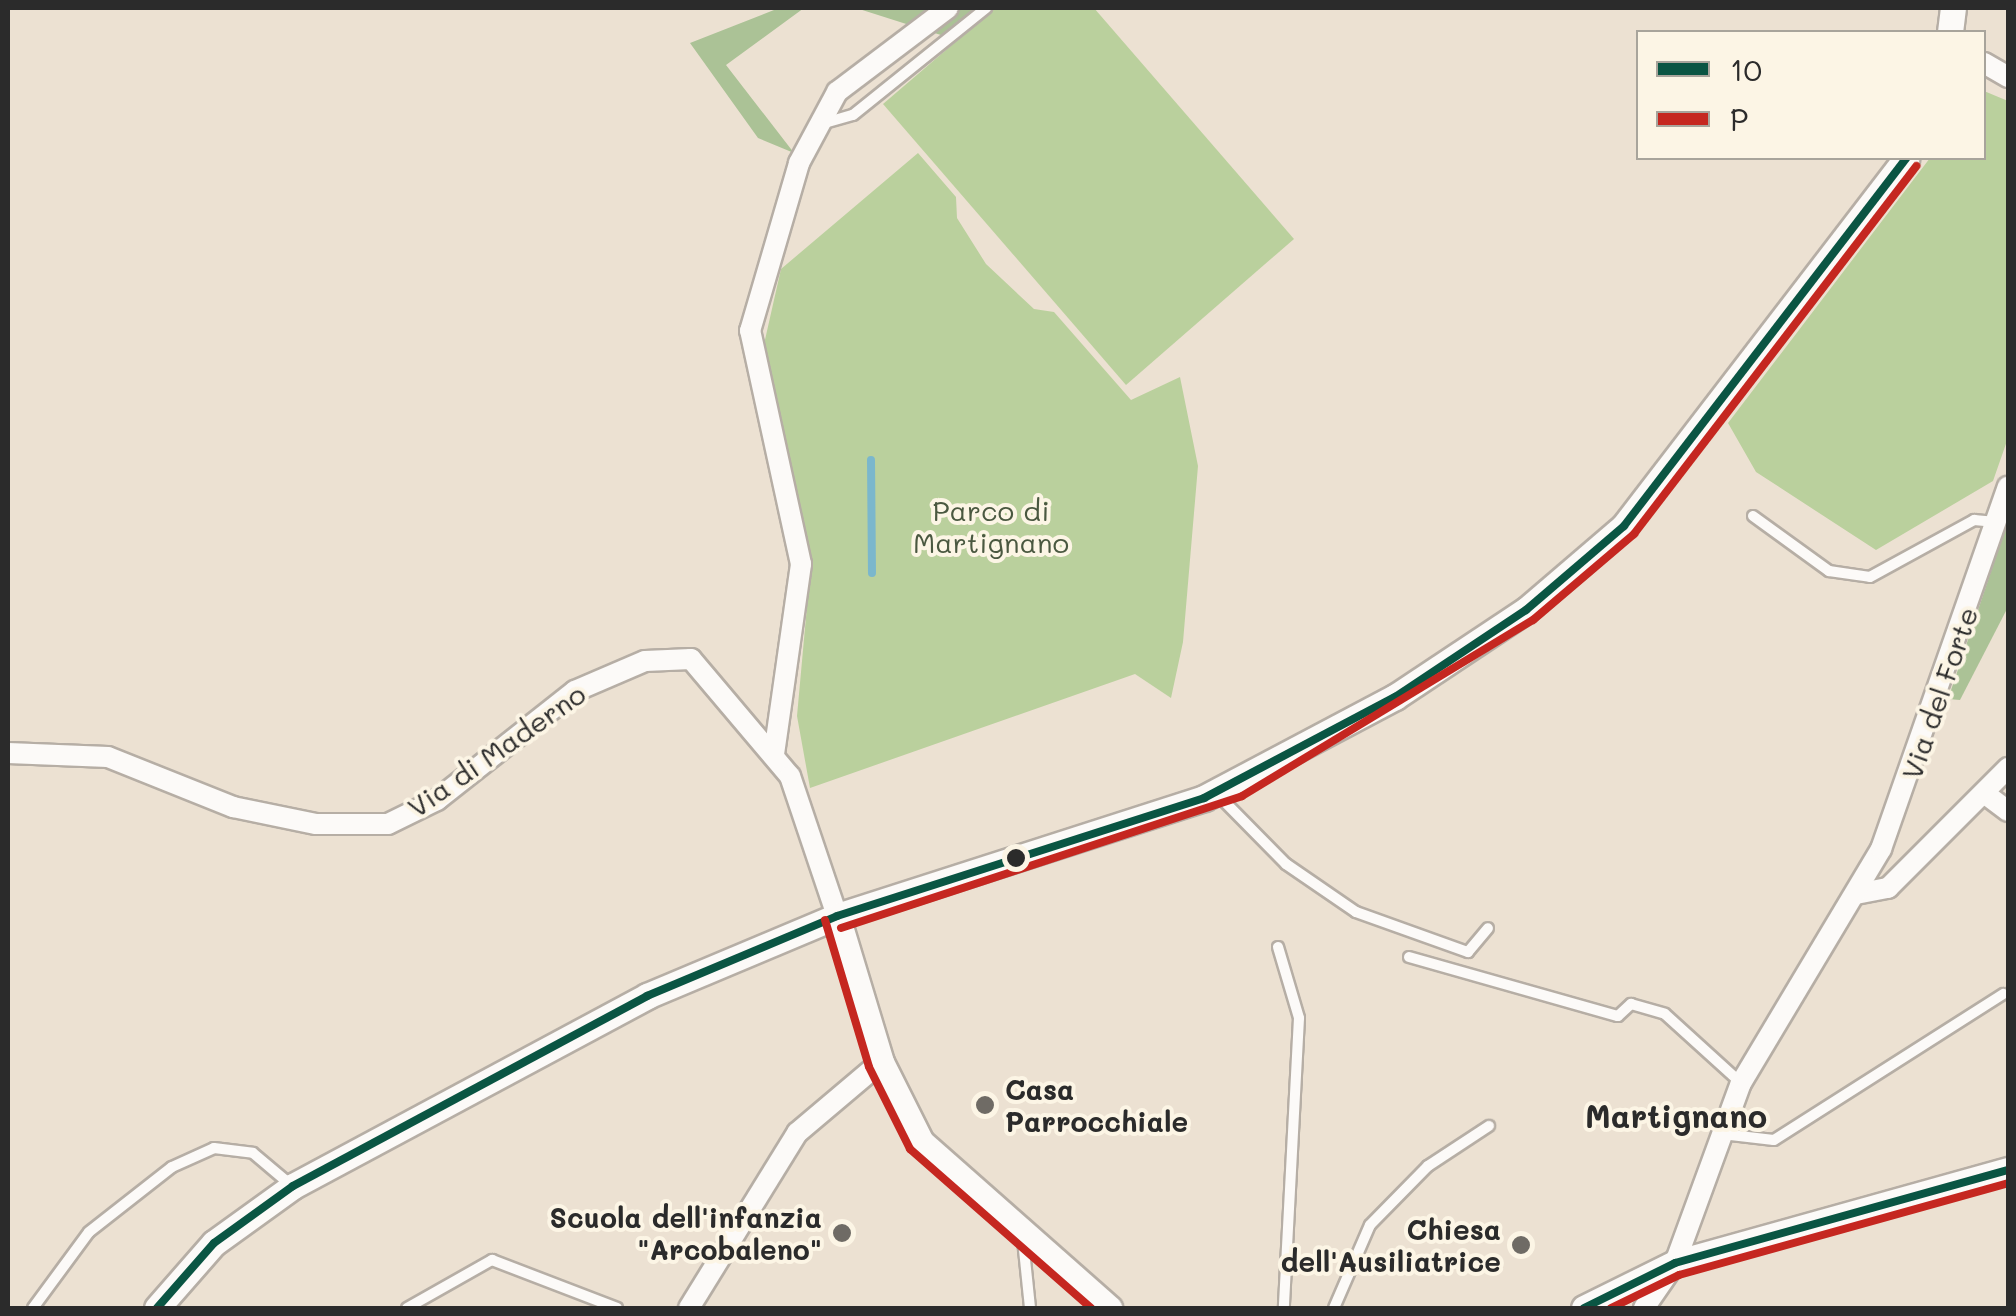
<!DOCTYPE html>
<style>
body{margin:0}
#map{position:relative;width:2016px;height:1316px;overflow:hidden;background:#ece1d2;font-family:Mali,sans-serif}
div>[style]{position:absolute}
.green>*{inset:0;background:#bad09d}
.forest>*{inset:0;background:#abc296}
.stream>*{height:8px;margin:-4px;padding:0 4px;transform-origin:4px;border-radius:4px;background:#7bb7cc}
.roads{filter:drop-shadow(2px 0 #b6aea5) drop-shadow(-2px 0 #b6aea5) drop-shadow(0 2px #b6aea5) drop-shadow(0 -2px #b6aea5)}
.service>*{height:10px;margin:-5px;padding:0 5px;transform-origin:5px;border-radius:5px;background:#fcfaf8}
.minor>*{height:20px;margin:-10px;padding:0 10px;transform-origin:10px;border-radius:10px;background:#fcfaf8}
.tertiary>*{height:25px;margin:-12.5px;padding:0 12.5px;transform-origin:12.5px;border-radius:12.5px;background:#fcfaf8}
.bus-1>*{height:8px;margin:-4px;padding:0 4px;transform-origin:4px;border-radius:4px;background:#0a5543}
.bus-2>*{height:8px;margin:-4px;padding:0 4px;transform-origin:4px;border-radius:4px;background:#c52720}
.dots>*{width:28px;height:28px;translate:-50% -50%;box-sizing:border-box;border:5px solid #fcf5e5;border-radius:50%}
span{translate:-50% -50%;white-space:nowrap;text-align:center;line-height:1.15;-webkit-text-stroke:8px #fcf5e5;paint-order:stroke}
.park-label{font-size:28px;color:#4a5840}
.street-label{font-size:28px;color:#2b2b2b}
.poi-label{font-size:28px;color:#2b2b2b;font-weight:700}
.left{translate:0 -50%;text-align:left}
.right{translate:-100% -50%;text-align:right}
.quarter-label{font-size:32px;color:#2b2b2b;font-weight:700}
.frame{position:absolute;inset:0;border:10px solid #2b2b2b;pointer-events:none}
.legend{position:absolute;left:1636px;top:30px;width:350px;height:130px;box-sizing:border-box;background:#fcf5e5;border:2px solid #a8a49b;margin:0;padding:12px 18px;list-style:none;font-size:30px;color:#2b2b2b}
.legend li{display:flex;align-items:center;gap:20px;height:50px}
.legend b{width:50px;border:2px solid #a8a49b}
</style>
<div id="map">
<div class="green">
<div style="clip-path:polygon(995px 8px,1094px 8px,1294px 239px,1126px 385px,883px 104px)"></div>
<div style="clip-path:polygon(1984px 91px,2008px 101px,2008px 438px,1993px 481px,1876px 550px,1756px 472px,1728px 423px,1930px 158px,1984px 158px)"></div>
<div style="clip-path:polygon(918px 153px,956px 197px,957px 218px,986px 264px,1034px 309px,1054px 312px,1131px 400px,1180px 377px,1198px 466px,1183px 642px,1171px 698px,1135px 674px,810px 788px,797px 716px,809px 584px,762px 353px,781px 269px)"></div>
</div>
<div class="forest">
<div style="clip-path:polygon(779px 8px,804px 8px,726px 65px,794px 153px,758px 138px,690px 43px)"></div>
<div style="clip-path:polygon(856px 8px,974px 8px,944px 36px)"></div>
<div style="clip-path:polygon(2008px 521px,2008px 607px,1960px 700px,1948px 699px)"></div>
</div>
<div class="stream">
<div style="left:871px;top:460px;width:113px;rotate:89.5deg"></div>
</div>
<div class="roads">
<div class="service">
<div style="left:821px;top:124px;width:33px;rotate:-16deg"></div>
<div style="left:853px;top:115px;width:171px;rotate:-38.8deg"></div>
<div style="left:1753px;top:516px;width:94px;rotate:35.9deg"></div>
<div style="left:1829px;top:571px;width:41px;rotate:8.3deg"></div>
<div style="left:1870px;top:577px;width:119px;rotate:-28.7deg"></div>
<div style="left:1974px;top:520px;width:22px;rotate:5deg"></div>
<div style="left:1216px;top:793px;width:100px;rotate:45.4deg"></div>
<div style="left:1286px;top:864px;width:85px;rotate:34.4deg"></div>
<div style="left:1356px;top:912px;width:119px;rotate:19.7deg"></div>
<div style="left:1468px;top:952px;width:31px;rotate:-50deg"></div>
<div style="left:1278px;top:947px;width:74px;rotate:73.5deg"></div>
<div style="left:1299px;top:1018px;width:290px;rotate:93deg"></div>
<div style="left:1409px;top:957px;width:217px;rotate:15.8deg"></div>
<div style="left:1618px;top:1016px;width:18px;rotate:-43deg"></div>
<div style="left:1631px;top:1004px;width:35px;rotate:16deg"></div>
<div style="left:1665px;top:1014px;width:101px;rotate:42.2deg"></div>
<div style="left:1722px;top:1134px;width:52px;rotate:6.6deg"></div>
<div style="left:1774px;top:1140px;width:272px;rotate:-32.5deg"></div>
<div style="left:1023px;top:1240px;width:68px;rotate:84.1deg"></div>
<div style="left:33px;top:1308px;width:94px;rotate:-53.6deg"></div>
<div style="left:89px;top:1232px;width:105px;rotate:-38.1deg"></div>
<div style="left:172px;top:1167px;width:46px;rotate:-24.3deg"></div>
<div style="left:214px;top:1148px;width:39px;rotate:7deg"></div>
<div style="left:253px;top:1153px;width:51px;rotate:40.2deg"></div>
<div style="left:407px;top:1308px;width:98px;rotate:-29.5deg"></div>
<div style="left:492px;top:1260px;width:134px;rotate:21deg"></div>
<div style="left:1334px;top:1308px;width:90px;rotate:-66.6deg"></div>
<div style="left:1370px;top:1225px;width:83px;rotate:-45.5deg"></div>
<div style="left:1428px;top:1166px;width:73px;rotate:-33.3deg"></div>
</div>
<div class="minor">
<div style="left:1984px;top:63px;width:28px;rotate:30deg"></div>
<div style="left:8px;top:753px;width:100px;rotate:2.3deg"></div>
<div style="left:108px;top:757px;width:135px;rotate:21.8deg"></div>
<div style="left:233px;top:807px;width:85px;rotate:11.6deg"></div>
<div style="left:316px;top:824px;width:72px"></div>
<div style="left:388px;top:824px;width:55px;rotate:-26.1deg"></div>
<div style="left:437px;top:800px;width:176px;rotate:-38.3deg"></div>
<div style="left:575px;top:691px;width:76px;rotate:-23.2deg"></div>
<div style="left:645px;top:661px;width:46px;rotate:-2.5deg"></div>
<div style="left:691px;top:659px;width:153px;rotate:49.8deg"></div>
<div style="left:790px;top:776px;width:148px;rotate:71.4deg"></div>
<div style="left:774px;top:754px;width:192px;rotate:-81.9deg"></div>
<div style="left:801px;top:564px;width:239px;rotate:-102.3deg"></div>
<div style="left:750px;top:331px;width:175px;rotate:-73.7deg"></div>
<div style="left:799px;top:163px;width:81px;rotate:-61.8deg"></div>
<div style="left:837px;top:92px;width:139px;rotate:-37.1deg"></div>
<div style="left:1988px;top:796px;width:25px;rotate:37deg"></div>
<div style="left:1856px;top:894px;width:33px;rotate:-11deg"></div>
<div style="left:1888px;top:888px;width:170px;rotate:-45deg"></div>
<div style="left:689px;top:1308px;width:206px;rotate:-58.3deg"></div>
<div style="left:797px;top:1133px;width:110px;rotate:-40.2deg"></div>
<div style="left:1644px;top:1308px;width:55px;rotate:-55.4deg"></div>
<div style="left:1675px;top:1263px;width:192px;rotate:-69.9deg"></div>
<div style="left:1741px;top:1083px;width:273px;rotate:-59.1deg"></div>
<div style="left:1881px;top:849px;width:384px;rotate:-70.7deg"></div>
</div>
<div class="tertiary">
<div style="left:1950px;top:32px;width:24px;rotate:-83deg"></div>
<div style="left:837px;top:916px;width:152px;rotate:73.2deg"></div>
<div style="left:881px;top:1062px;width:89px;rotate:63.4deg"></div>
<div style="left:921px;top:1142px;width:251px;rotate:41.4deg"></div>
<div style="left:157px;top:1308px;width:86px;rotate:-48.8deg"></div>
<div style="left:214px;top:1243px;width:97px;rotate:-35.8deg"></div>
<div style="left:293px;top:1186px;width:402px;rotate:-28.2deg"></div>
<div style="left:647px;top:996px;width:206px;rotate:-22.8deg"></div>
<div style="left:837px;top:916px;width:386px;rotate:-17.8deg"></div>
<div style="left:1204px;top:798px;width:216px;rotate:-27.9deg"></div>
<div style="left:1395px;top:697px;width:157px;rotate:-33.6deg"></div>
<div style="left:1526px;top:610px;width:129px;rotate:-40.6deg"></div>
<div style="left:1624px;top:526px;width:464px;rotate:-52.5deg"></div>
<div style="left:1584px;top:1308px;width:102px;rotate:-26.3deg"></div>
<div style="left:1675px;top:1263px;width:346px;rotate:-15.6deg"></div>
</div>
</div>
<div class="bus-1">
<div style="left:157px;top:1308px;width:86px;rotate:-48.8deg"></div>
<div style="left:214px;top:1243px;width:97px;rotate:-35.8deg"></div>
<div style="left:293px;top:1186px;width:402px;rotate:-28.2deg"></div>
<div style="left:647px;top:996px;width:206px;rotate:-22.8deg"></div>
<div style="left:837px;top:916px;width:386px;rotate:-17.8deg"></div>
<div style="left:1204px;top:798px;width:216px;rotate:-27.9deg"></div>
<div style="left:1395px;top:697px;width:157px;rotate:-33.6deg"></div>
<div style="left:1526px;top:610px;width:129px;rotate:-40.6deg"></div>
<div style="left:1624px;top:526px;width:464px;rotate:-52.5deg"></div>
<div style="left:1584px;top:1308px;width:102px;rotate:-26.3deg"></div>
<div style="left:1675px;top:1263px;width:346px;rotate:-15.6deg"></div>
</div>
<div class="bus-2">
<div style="left:825px;top:920px;width:153px;rotate:73.3deg"></div>
<div style="left:869px;top:1067px;width:92px;rotate:63.4deg"></div>
<div style="left:910px;top:1149px;width:241px;rotate:41.3deg"></div>
<div style="left:841px;top:928px;width:422px;rotate:-18.2deg"></div>
<div style="left:1242px;top:796px;width:340px;rotate:-31.2deg"></div>
<div style="left:1533px;top:620px;width:133px;rotate:-40.4deg"></div>
<div style="left:1634px;top:534px;width:464px;rotate:-52.5deg"></div>
<div style="left:1611px;top:1308px;width:76px;rotate:-25.9deg"></div>
<div style="left:1679px;top:1275px;width:342px;rotate:-15.6deg"></div>
</div>
<div class="dots">
<div style="left:1016px;top:858px;background:#2b2b2b"></div>
<div style="left:985px;top:1105px;background:#6f6b65"></div>
<div style="left:842px;top:1233px;background:#6f6b65"></div>
<div style="left:1521px;top:1245px;background:#6f6b65"></div>
</div>
<div class="park-label">
<span style="left:991px;top:526px">Parco di<br>Martignano</span>
</div>
<div class="street-label">
<span style="left:1939px;top:693px;rotate:-71deg">Via del Forte</span>
<span style="left:496px;top:750px;rotate:-35deg">Via di Maderno</span>
</div>
<div class="poi-label">
<span class="left" style="left:1005px;top:1105px">Casa<br>Parrocchiale</span>
<span class="right" style="left:822px;top:1233px">Scuola dell'infanzia<br>"Arcobaleno"</span>
<span class="right" style="left:1501px;top:1245px">Chiesa<br>dell'Ausiliatrice</span>
</div>
<div class="quarter-label">
<span style="left:1676px;top:1115px">Martignano</span>
</div>
<div class="frame"></div>
<ul class="legend">
<li><b style="height:12px;background:#0a5543"></b>10</li>
<li><b style="height:12px;background:#c52720"></b>P</li>
</ul>
</div>
